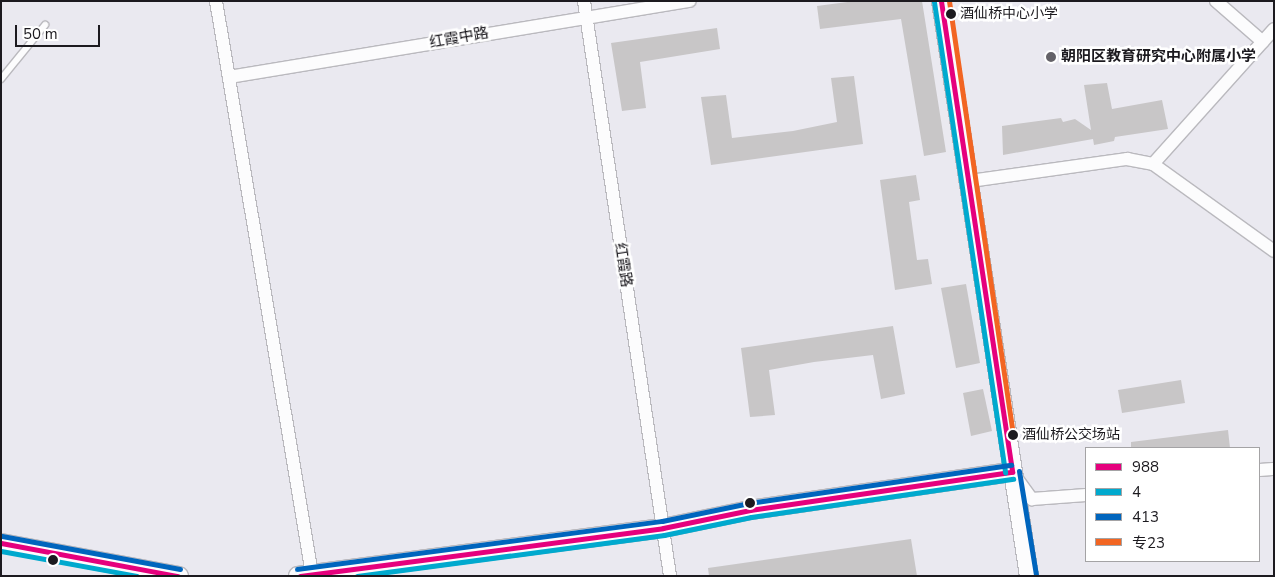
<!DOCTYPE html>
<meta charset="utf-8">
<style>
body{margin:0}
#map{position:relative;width:1275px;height:577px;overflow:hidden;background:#eae9f0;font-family:"Nunito Sans","Noto Sans SC",sans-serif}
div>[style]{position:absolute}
.building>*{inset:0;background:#c8c6c7}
.roads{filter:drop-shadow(1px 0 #bab9be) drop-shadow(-1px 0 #bab9be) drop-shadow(0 1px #bab9be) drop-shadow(0 -1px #bab9be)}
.lane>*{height:6px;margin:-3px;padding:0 3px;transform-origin:3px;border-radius:3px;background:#fcfcfd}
.street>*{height:12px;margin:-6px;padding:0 6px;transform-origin:6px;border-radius:6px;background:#fcfcfd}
.secondary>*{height:18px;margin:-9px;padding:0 9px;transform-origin:9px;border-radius:9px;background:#fcfcfd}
.bus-1>*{height:5px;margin:-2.5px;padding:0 2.5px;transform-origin:2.5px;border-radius:2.5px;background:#e5007d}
.bus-2>*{height:5px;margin:-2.5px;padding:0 2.5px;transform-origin:2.5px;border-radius:2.5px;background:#00a9ce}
.bus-3>*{height:5px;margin:-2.5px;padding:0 2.5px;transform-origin:2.5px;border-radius:2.5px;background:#0065bd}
.bus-4>*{height:5px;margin:-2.5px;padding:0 2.5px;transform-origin:2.5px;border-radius:2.5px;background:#f26522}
.dots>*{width:14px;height:14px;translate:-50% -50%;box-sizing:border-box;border:2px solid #fff;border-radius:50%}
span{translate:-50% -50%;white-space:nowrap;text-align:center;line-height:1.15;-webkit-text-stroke:5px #fff;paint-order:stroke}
.bus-label{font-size:14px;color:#1c1a1f}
.left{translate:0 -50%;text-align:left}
.street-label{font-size:15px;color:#1c1a1f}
.poi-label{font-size:15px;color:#1c1a1f;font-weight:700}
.frame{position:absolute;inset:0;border:2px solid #1c1a1f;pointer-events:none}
.legend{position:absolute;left:1085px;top:447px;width:175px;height:115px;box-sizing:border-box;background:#fff;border:1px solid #a4a3a5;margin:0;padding:6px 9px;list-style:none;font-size:15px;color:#1c1a1f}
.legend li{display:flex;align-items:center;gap:10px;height:25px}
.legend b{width:25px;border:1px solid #a4a3a5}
.scale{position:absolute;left:15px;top:25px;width:85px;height:22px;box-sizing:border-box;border:2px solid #1c1a1f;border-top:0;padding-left:6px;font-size:15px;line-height:18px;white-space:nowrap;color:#1c1a1f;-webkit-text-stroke:4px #fff;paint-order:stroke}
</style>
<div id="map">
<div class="building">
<div style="clip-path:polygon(855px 1px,922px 1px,946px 152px,924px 156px,901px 19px,820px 29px,817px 6px)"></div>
<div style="clip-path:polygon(717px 28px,720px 49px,640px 62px,646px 108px,622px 111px,611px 43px)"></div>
<div style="clip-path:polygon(854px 76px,863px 144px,711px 165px,701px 97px,726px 95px,732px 138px,793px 131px,837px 122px,831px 78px)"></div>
<div style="clip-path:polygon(1107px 83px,1112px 109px,1162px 100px,1168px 129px,1115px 137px,1114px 141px,1094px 145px,1093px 139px,1003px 155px,1002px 126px,1061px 118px,1063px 122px,1075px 119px,1091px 130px,1084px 85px)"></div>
<div style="clip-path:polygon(916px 175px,920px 200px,909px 202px,917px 260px,928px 259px,932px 284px,895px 290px,880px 180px)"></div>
<div style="clip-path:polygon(966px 284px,980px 363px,956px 368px,941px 288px)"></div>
<div style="clip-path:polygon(893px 326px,905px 394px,881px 399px,873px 355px,814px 362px,769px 370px,775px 415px,750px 417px,741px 348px)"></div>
<div style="clip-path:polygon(1181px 380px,1185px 403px,1122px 413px,1118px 390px)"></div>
<div style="clip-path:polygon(983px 389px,992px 431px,971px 436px,963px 393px)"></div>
<div style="clip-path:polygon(1228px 430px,1230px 448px,1131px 448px,1131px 442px)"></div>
<div style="clip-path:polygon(911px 539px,917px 576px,709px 576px,708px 568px)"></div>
</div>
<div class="roads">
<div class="lane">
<div style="left:1px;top:79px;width:70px;rotate:-50.8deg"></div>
</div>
<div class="street">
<div style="left:216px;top:1px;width:581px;rotate:80.49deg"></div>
<div style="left:584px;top:1px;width:581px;rotate:81.49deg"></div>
<div style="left:1216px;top:1px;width:62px;rotate:41.1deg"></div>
<div style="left:229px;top:77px;width:467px;rotate:-9.4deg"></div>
<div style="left:1153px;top:164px;width:181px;rotate:-48.1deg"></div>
<div style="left:970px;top:181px;width:159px;rotate:-8deg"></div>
<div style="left:1127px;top:159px;width:26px;rotate:11deg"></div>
<div style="left:1153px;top:164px;width:149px;rotate:35.7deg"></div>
<div style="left:1259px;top:470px;width:15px;rotate:-4deg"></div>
<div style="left:1015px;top:476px;width:29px;rotate:54deg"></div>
<div style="left:1032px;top:499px;width:54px;rotate:-4.2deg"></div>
</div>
<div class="secondary">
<div style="left:941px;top:1px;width:582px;rotate:81.3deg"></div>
<div style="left:1px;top:543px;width:181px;rotate:10.5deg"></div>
<div style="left:298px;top:576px;width:368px;rotate:-7.5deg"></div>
<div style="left:663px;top:528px;width:89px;rotate:-11.7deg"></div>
<div style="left:750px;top:510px;width:265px;rotate:-8.3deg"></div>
</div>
</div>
<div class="bus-1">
<div style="left:941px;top:1px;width:476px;rotate:81.4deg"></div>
<div style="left:1px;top:543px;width:180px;rotate:10.6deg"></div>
<div style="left:300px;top:576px;width:366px;rotate:-7.5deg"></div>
<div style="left:663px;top:528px;width:89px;rotate:-11.7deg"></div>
<div style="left:750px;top:510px;width:265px;rotate:-8.3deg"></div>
</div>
<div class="bus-2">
<div style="left:934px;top:2px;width:476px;rotate:81.4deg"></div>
<div style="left:1px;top:551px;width:138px;rotate:10.4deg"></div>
<div style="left:357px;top:576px;width:310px;rotate:-7.6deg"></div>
<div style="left:664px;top:535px;width:89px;rotate:-11.7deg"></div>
<div style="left:751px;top:517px;width:265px;rotate:-8.3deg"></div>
</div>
<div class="bus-3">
<div style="left:1019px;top:471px;width:105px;rotate:80.7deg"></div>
<div style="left:2px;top:536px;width:181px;rotate:10.5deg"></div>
<div style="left:297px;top:569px;width:368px;rotate:-7.5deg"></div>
<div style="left:662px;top:521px;width:89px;rotate:-11.7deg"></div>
<div style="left:749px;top:503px;width:265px;rotate:-8.3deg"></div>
</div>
<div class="bus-4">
<div style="left:949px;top:1px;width:439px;rotate:81.6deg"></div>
</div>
<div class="dots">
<div style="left:951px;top:14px;background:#1c1a1f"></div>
<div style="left:1051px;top:57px;background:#646268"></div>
<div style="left:1013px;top:435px;background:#1c1a1f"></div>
<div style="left:750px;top:503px;background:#1c1a1f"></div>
<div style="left:53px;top:560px;background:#1c1a1f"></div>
</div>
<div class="bus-label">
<span class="left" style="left:960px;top:14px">酒仙桥中心小学</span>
<span class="left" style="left:1022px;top:435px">酒仙桥公交场站</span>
</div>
<div class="street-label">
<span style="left:459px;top:38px;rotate:-10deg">红霞中路</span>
<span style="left:623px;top:265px;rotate:81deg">红霞路</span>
</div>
<div class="poi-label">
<span class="left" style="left:1061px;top:57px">朝阳区教育研究中心附属小学</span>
</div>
<div class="frame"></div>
<ul class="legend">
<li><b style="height:6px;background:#e5007d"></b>988</li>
<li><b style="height:6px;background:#00a9ce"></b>4</li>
<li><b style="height:6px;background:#0065bd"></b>413</li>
<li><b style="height:6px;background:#f26522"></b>专23</li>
</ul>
<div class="scale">50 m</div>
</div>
